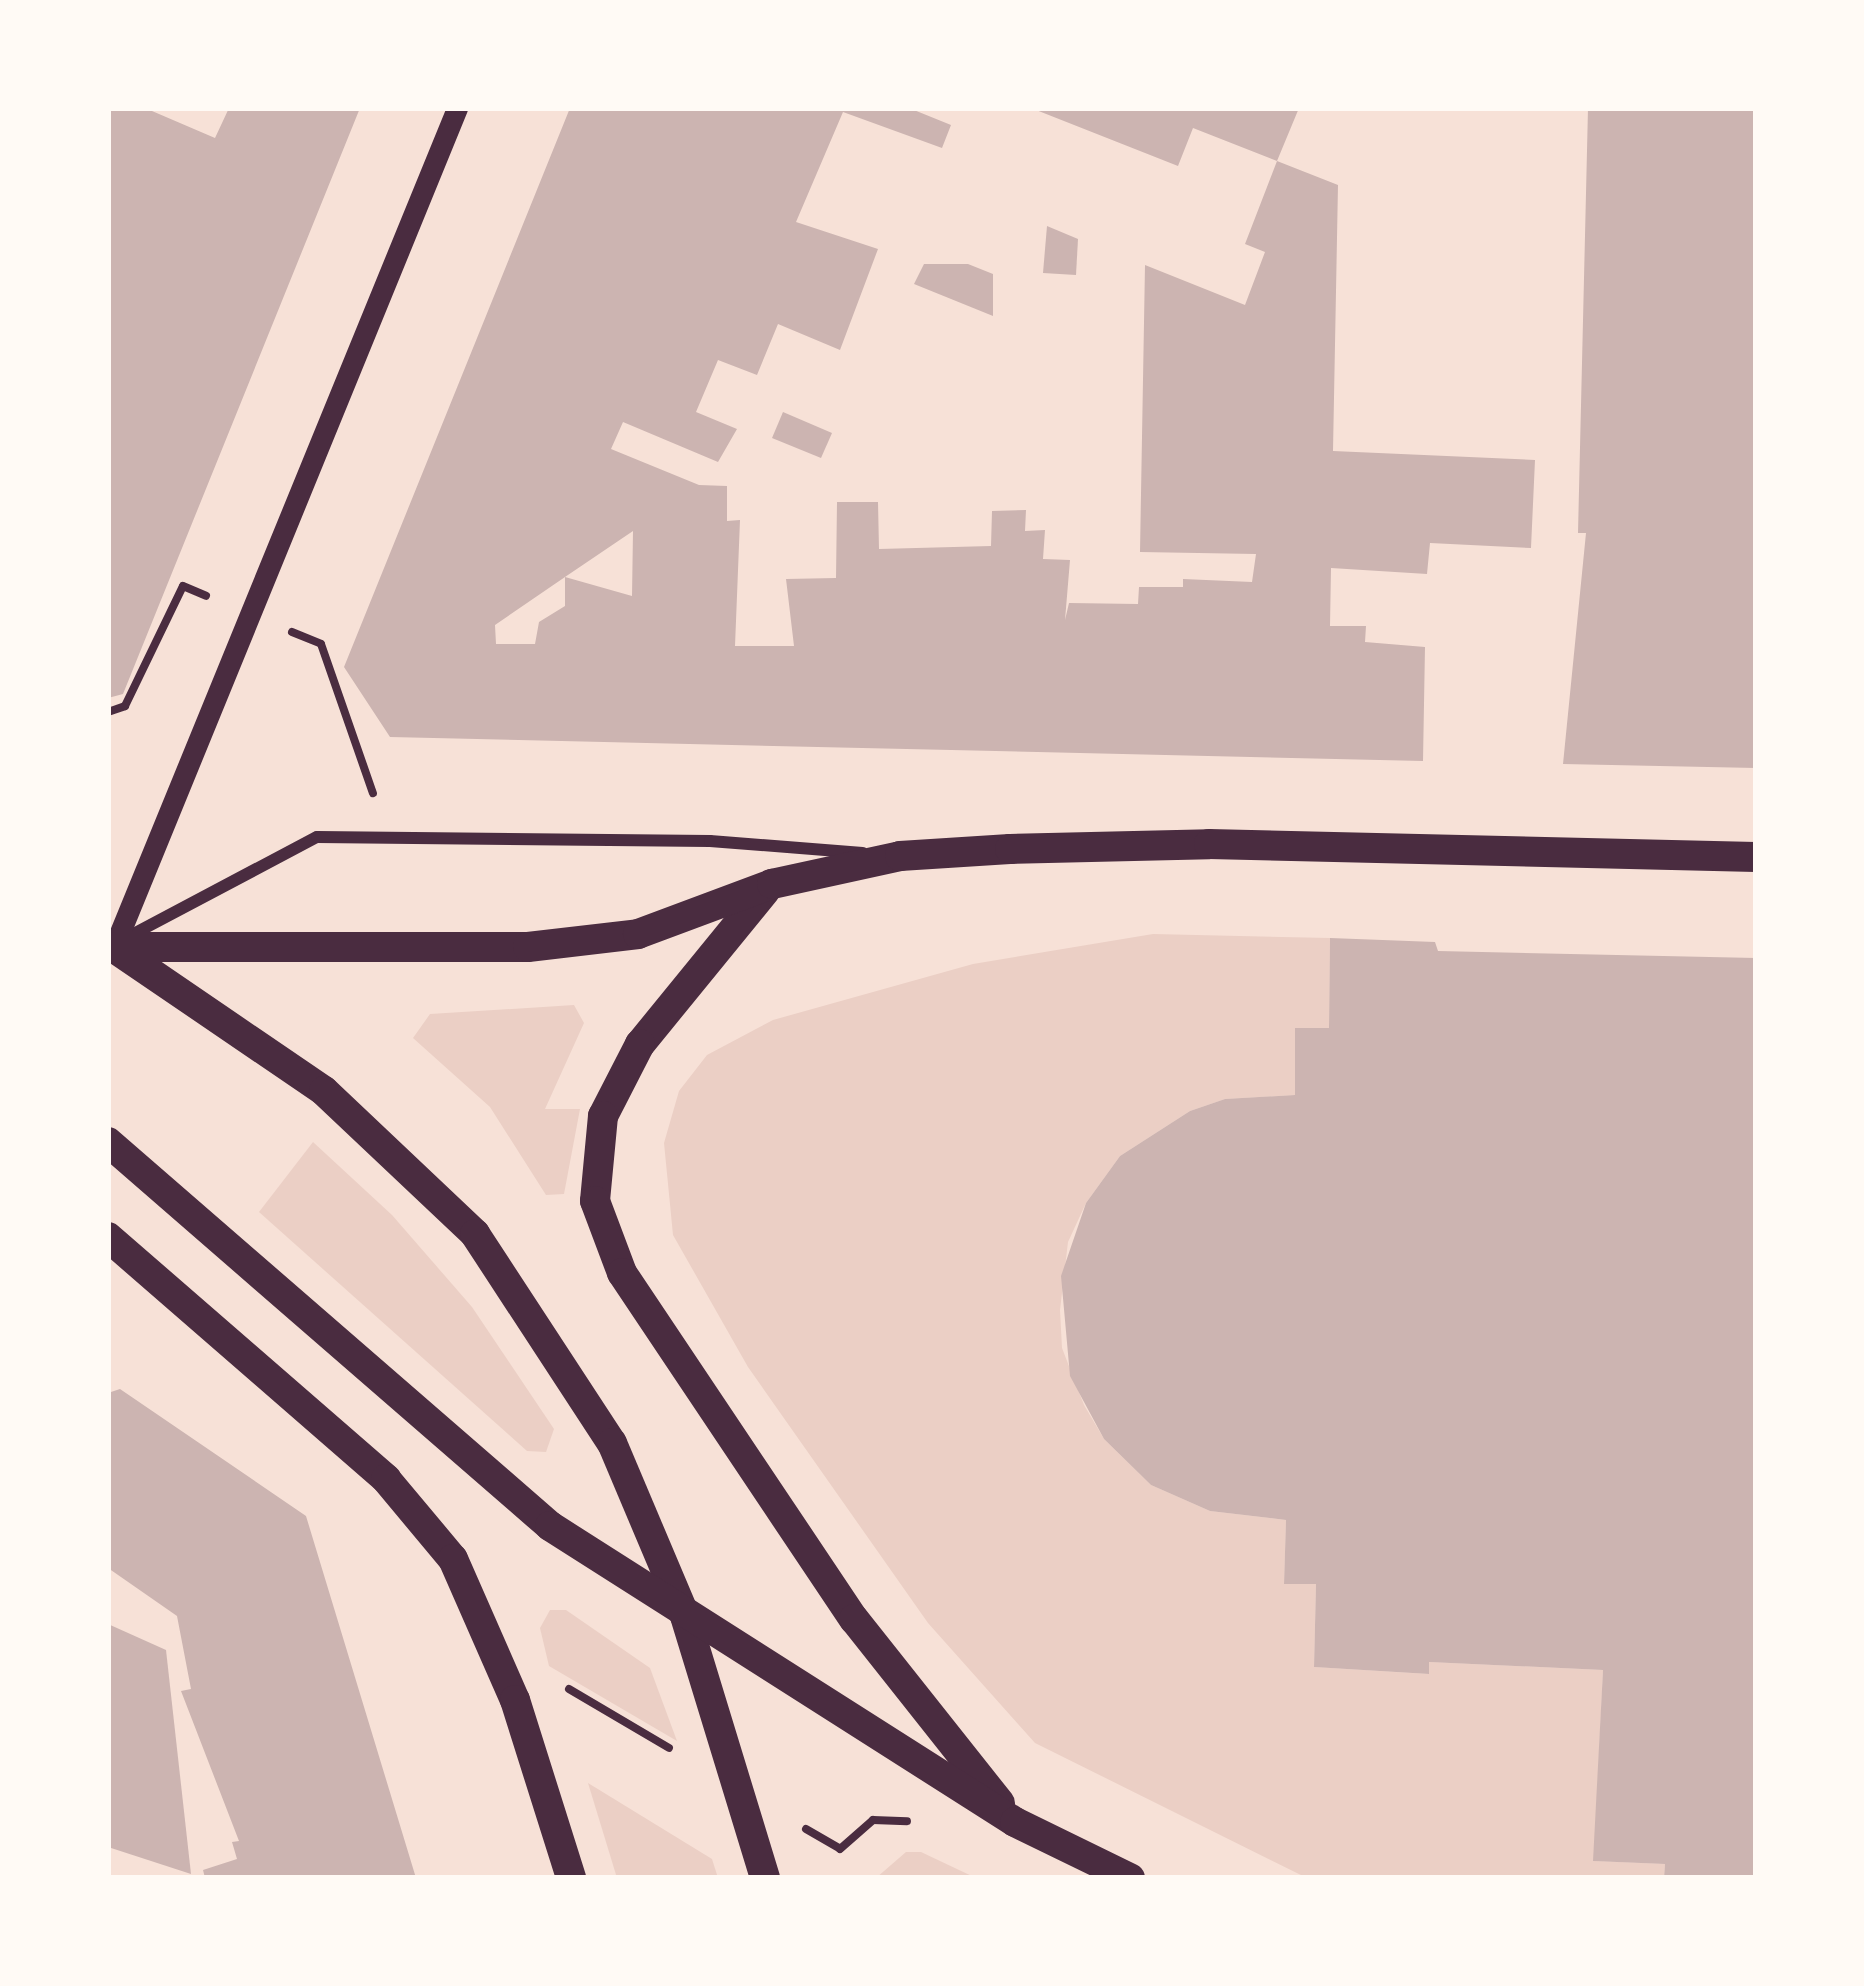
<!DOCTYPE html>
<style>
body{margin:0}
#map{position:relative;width:1864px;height:1986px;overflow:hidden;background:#f7e1d7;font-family:"DejaVu Sans",sans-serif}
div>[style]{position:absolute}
.green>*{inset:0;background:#ebcfc5}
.building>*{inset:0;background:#ccb4b1}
.path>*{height:8px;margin:-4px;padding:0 4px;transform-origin:4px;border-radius:4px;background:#4a2c40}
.minor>*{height:12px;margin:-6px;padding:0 6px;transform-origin:6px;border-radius:6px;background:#4a2c40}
.tertiary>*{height:21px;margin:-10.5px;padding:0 10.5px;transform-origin:10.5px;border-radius:10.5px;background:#4a2c40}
.primary>*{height:30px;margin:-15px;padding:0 15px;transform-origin:15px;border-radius:15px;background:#4a2c40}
span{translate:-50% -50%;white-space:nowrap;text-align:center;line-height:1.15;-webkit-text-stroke:10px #fffaf5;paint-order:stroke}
.frame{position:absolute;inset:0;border:111px solid #fffaf5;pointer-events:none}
</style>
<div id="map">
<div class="green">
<div style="clip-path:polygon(1153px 934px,1330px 938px,1329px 1028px,1295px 1028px,1295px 1095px,1225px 1099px,1190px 1111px,1120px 1156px,1086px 1203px,1068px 1242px,1060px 1310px,1062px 1348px,1084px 1405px,1104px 1439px,1151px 1485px,1210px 1511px,1286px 1520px,1284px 1584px,1316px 1584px,1314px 1667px,1428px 1674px,1429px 1662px,1603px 1670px,1594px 1861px,1665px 1864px,1664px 1878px,1307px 1878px,1035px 1743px,928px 1623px,748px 1367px,673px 1235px,664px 1143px,679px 1091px,707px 1055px,773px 1020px,973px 964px)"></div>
<div style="clip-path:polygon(574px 1005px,584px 1023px,545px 1109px,580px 1109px,564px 1194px,546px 1195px,490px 1107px,413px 1038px,430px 1014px)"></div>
<div style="clip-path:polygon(313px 1142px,392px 1215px,472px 1307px,554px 1429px,546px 1452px,527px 1451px,259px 1212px)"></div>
<div style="clip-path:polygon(550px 1610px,566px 1610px,650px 1668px,677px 1741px,549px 1666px,540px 1628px)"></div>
<div style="clip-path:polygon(588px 1783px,712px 1859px,718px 1878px,617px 1878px)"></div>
<div style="clip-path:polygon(906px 1852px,921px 1852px,976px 1878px,876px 1878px)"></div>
</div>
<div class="building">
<div style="clip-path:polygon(108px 108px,145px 108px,215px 138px,229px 108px,360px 108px,123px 694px,108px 698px)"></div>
<div style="clip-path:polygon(evenodd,570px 108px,909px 108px,951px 125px,942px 148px,843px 112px,796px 222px,878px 249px,840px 350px,778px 324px,757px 375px,718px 360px,696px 412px,737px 429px,718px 462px,623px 422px,611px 449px,699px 485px,727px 486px,727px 521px,740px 520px,735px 646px,794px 646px,786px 579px,836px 578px,837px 502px,878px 502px,879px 549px,991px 546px,992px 511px,1026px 510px,1025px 531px,1045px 530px,1043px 559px,1070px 560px,1065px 620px,1069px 603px,1138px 604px,1139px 587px,1183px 587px,1183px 579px,1252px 582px,1256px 554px,1140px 552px,1145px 265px,1245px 305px,1265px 252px,1245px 244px,1277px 161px,1338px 185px,1333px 451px,1535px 460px,1531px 548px,1430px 543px,1427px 574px,1331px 568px,1330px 626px,1366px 626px,1365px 642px,1425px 647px,1423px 761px,390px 737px,344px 667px,570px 108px,633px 531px,632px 596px,565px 577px,633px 531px,570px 108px,565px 577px,565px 606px,539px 622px,535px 644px,496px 644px,495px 625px,565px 577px)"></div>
<div style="clip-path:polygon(1031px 108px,1299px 108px,1277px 161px,1193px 128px,1178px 166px)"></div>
<div style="clip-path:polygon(1588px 108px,1756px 108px,1756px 768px,1563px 764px,1586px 533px,1578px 533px)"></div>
<div style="clip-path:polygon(1047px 226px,1078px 239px,1076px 275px,1043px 273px)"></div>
<div style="clip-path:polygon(924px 264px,968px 264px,993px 274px,993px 316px,914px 284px)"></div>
<div style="clip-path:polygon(783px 412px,832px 433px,821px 458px,772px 438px)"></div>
<div style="clip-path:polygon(1330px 938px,1435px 942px,1438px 951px,1756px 958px,1756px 1878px,1664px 1878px,1665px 1864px,1593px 1861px,1603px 1670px,1429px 1662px,1429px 1674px,1314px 1667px,1316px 1584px,1284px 1584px,1286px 1520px,1210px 1511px,1151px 1485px,1104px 1439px,1070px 1376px,1061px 1276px,1086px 1203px,1120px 1156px,1190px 1111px,1225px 1099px,1295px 1095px,1295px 1028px,1329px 1028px)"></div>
<div style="clip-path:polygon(120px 1389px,306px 1516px,416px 1878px,205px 1878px,203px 1870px,237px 1859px,232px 1842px,239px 1841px,181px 1691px,191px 1689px,177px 1616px,108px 1568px,108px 1393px)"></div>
<div style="clip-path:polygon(108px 1624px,166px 1650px,191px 1874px,108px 1847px)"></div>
</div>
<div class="path">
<div style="left:292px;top:632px;width:31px;rotate:22deg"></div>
<div style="left:321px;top:644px;width:158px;rotate:70.8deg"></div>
<div style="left:108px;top:712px;width:18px;rotate:-19deg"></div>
<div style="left:125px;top:706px;width:133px;rotate:-64.2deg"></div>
<div style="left:183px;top:586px;width:25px;rotate:23deg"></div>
<div style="left:569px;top:1689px;width:116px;rotate:30.5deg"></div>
<div style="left:806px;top:1829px;width:39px;rotate:30deg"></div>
<div style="left:840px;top:1849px;width:44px;rotate:-41.3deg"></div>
<div style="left:873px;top:1820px;width:34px;rotate:2deg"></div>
</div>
<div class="minor">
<div style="left:124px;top:939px;width:218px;rotate:-27.9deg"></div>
<div style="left:317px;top:837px;width:393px;rotate:0.6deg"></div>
<div style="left:710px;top:841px;width:153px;rotate:4.5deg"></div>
</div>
<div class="tertiary">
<div style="left:114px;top:947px;width:906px;rotate:-67.76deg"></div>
</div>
<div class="primary">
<div style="left:765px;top:891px;width:198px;rotate:129.2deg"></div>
<div style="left:640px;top:1044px;width:81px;rotate:117.2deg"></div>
<div style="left:603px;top:1116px;width:85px;rotate:95.4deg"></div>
<div style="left:595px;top:1201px;width:77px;rotate:69.4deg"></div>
<div style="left:622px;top:1273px;width:417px;rotate:56.2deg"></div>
<div style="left:854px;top:1619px;width:235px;rotate:51.6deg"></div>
<div style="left:113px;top:947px;width:255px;rotate:34.3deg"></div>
<div style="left:324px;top:1091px;width:208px;rotate:43.4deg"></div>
<div style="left:475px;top:1234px;width:250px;rotate:56.8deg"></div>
<div style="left:612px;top:1443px;width:188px;rotate:67.1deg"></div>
<div style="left:685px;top:1616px;width:274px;rotate:73deg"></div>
<div style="left:114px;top:947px;width:414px"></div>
<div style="left:528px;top:947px;width:111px;rotate:-6.7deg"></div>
<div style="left:638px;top:934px;width:143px;rotate:-20.5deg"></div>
<div style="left:772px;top:884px;width:131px;rotate:-12.3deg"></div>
<div style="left:900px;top:856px;width:110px;rotate:-3.6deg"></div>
<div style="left:1010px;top:849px;width:199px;rotate:-1.4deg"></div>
<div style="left:1209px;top:844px;width:547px;rotate:1.36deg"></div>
<div style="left:108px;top:1142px;width:586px;rotate:40.98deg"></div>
<div style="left:550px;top:1526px;width:551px;rotate:32.48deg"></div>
<div style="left:1015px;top:1822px;width:128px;rotate:26deg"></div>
<div style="left:108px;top:1237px;width:369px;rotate:41deg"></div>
<div style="left:386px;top:1479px;width:104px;rotate:50.1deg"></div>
<div style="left:453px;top:1559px;width:154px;rotate:66.3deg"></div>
<div style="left:515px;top:1700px;width:187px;rotate:72.5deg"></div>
</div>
<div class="frame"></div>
</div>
